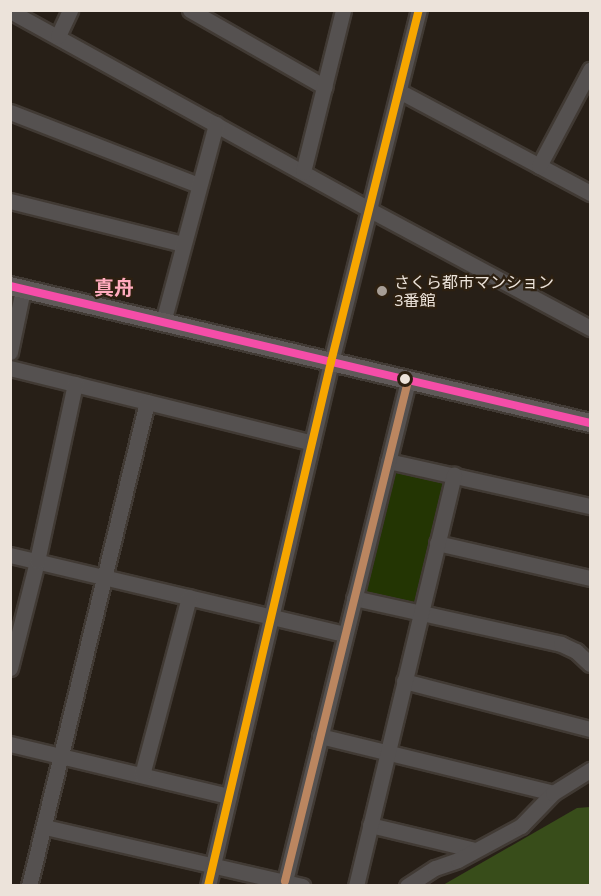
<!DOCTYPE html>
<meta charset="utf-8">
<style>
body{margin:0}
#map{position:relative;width:601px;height:896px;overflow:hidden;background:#271f17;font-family:Mulish,"Noto Sans JP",sans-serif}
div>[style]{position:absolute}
.green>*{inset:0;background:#233503}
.forest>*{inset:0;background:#384d1a}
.roads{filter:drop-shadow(2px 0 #413a34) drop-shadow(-2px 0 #413a34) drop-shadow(0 2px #413a34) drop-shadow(0 -2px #413a34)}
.minor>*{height:15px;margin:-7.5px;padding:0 7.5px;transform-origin:7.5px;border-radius:7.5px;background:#555150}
.major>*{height:18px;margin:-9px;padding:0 9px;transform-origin:9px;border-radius:9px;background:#5f5958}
.bus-1>*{height:8px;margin:-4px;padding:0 4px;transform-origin:4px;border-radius:4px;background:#f54da8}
.bus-2>*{height:8px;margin:-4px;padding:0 4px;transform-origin:4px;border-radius:4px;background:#bb8660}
.bus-3>*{height:8px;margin:-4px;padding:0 4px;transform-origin:4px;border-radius:4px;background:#f7a600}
.dots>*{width:16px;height:16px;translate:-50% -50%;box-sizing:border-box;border:3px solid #2d2011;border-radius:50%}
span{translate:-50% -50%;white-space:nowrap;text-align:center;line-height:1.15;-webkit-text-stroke:4.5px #2d2011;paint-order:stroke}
.poi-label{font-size:16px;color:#ece3da}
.left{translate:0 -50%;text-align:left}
.quarter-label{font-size:20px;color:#ffabbe;font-weight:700}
.frame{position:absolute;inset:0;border:12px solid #ece3da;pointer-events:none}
</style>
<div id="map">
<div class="green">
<div style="clip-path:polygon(391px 464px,451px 476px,419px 607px,358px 595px)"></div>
</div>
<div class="forest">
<div style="clip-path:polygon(590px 807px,590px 885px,443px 885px,577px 808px)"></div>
</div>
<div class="roads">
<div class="minor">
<div style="left:190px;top:10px;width:155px;rotate:29.7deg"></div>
<div style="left:10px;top:11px;width:411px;rotate:28.9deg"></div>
<div style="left:370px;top:210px;width:250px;rotate:28.2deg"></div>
<div style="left:58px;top:36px;width:29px;rotate:-65deg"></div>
<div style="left:399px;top:91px;width:217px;rotate:28.1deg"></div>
<div style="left:10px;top:112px;width:202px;rotate:21.2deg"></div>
<div style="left:539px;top:166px;width:109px;rotate:-62deg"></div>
<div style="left:303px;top:172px;width:167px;rotate:-76.1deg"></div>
<div style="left:10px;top:201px;width:178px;rotate:14deg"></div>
<div style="left:163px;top:322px;width:205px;rotate:-75deg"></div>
<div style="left:10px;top:352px;width:64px;rotate:-78.3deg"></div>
<div style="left:10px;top:368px;width:311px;rotate:13.9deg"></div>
<div style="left:388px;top:461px;width:207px;rotate:12.6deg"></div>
<div style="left:437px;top:543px;width:157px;rotate:12.9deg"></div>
<div style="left:10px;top:555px;width:344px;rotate:13.3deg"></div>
<div style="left:354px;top:598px;width:212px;rotate:12.5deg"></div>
<div style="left:561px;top:644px;width:17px;rotate:25deg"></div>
<div style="left:576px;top:651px;width:19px;rotate:43deg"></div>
<div style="left:10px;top:668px;width:110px;rotate:-75.8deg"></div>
<div style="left:37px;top:561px;width:181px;rotate:-77.9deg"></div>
<div style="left:404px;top:681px;width:192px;rotate:14.5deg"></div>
<div style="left:320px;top:736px;width:240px;rotate:13.7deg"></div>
<div style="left:10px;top:744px;width:225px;rotate:13.4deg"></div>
<div style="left:142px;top:775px;width:184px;rotate:-75.2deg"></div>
<div style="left:370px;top:825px;width:108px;rotate:13.4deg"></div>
<div style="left:45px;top:827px;width:264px;rotate:12.9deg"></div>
<div style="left:285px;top:881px;width:515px;rotate:-76.18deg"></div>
<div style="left:29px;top:886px;width:498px;rotate:-76.3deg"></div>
<div style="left:208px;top:886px;width:538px;rotate:-76.79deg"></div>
<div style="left:331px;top:362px;width:363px;rotate:-76deg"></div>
<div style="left:356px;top:886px;width:423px;rotate:-76.6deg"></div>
<div style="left:407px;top:886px;width:33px;rotate:-33deg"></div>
<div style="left:435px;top:868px;width:24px;rotate:-19deg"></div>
<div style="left:458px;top:860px;width:72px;rotate:-28.4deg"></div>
<div style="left:521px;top:826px;width:46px;rotate:-45.9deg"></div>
<div style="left:553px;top:793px;width:44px;rotate:-31.9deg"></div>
</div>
<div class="major">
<div style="left:10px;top:286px;width:596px;rotate:13.29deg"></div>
</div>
</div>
<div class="bus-1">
<div style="left:10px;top:286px;width:596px;rotate:13.29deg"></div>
</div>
<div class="bus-2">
<div style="left:285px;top:881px;width:515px;rotate:-76.18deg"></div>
</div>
<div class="bus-3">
<div style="left:208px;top:886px;width:538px;rotate:-76.79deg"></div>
<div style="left:331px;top:362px;width:363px;rotate:-76deg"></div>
</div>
<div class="dots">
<div style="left:382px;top:291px;background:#a79e96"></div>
<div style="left:405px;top:379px;background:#ece3da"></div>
</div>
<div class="poi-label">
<span class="left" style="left:394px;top:291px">さくら都市マンション<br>3番館</span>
</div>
<div class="quarter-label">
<span style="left:114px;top:287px">真舟</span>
</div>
<div class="frame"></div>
</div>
